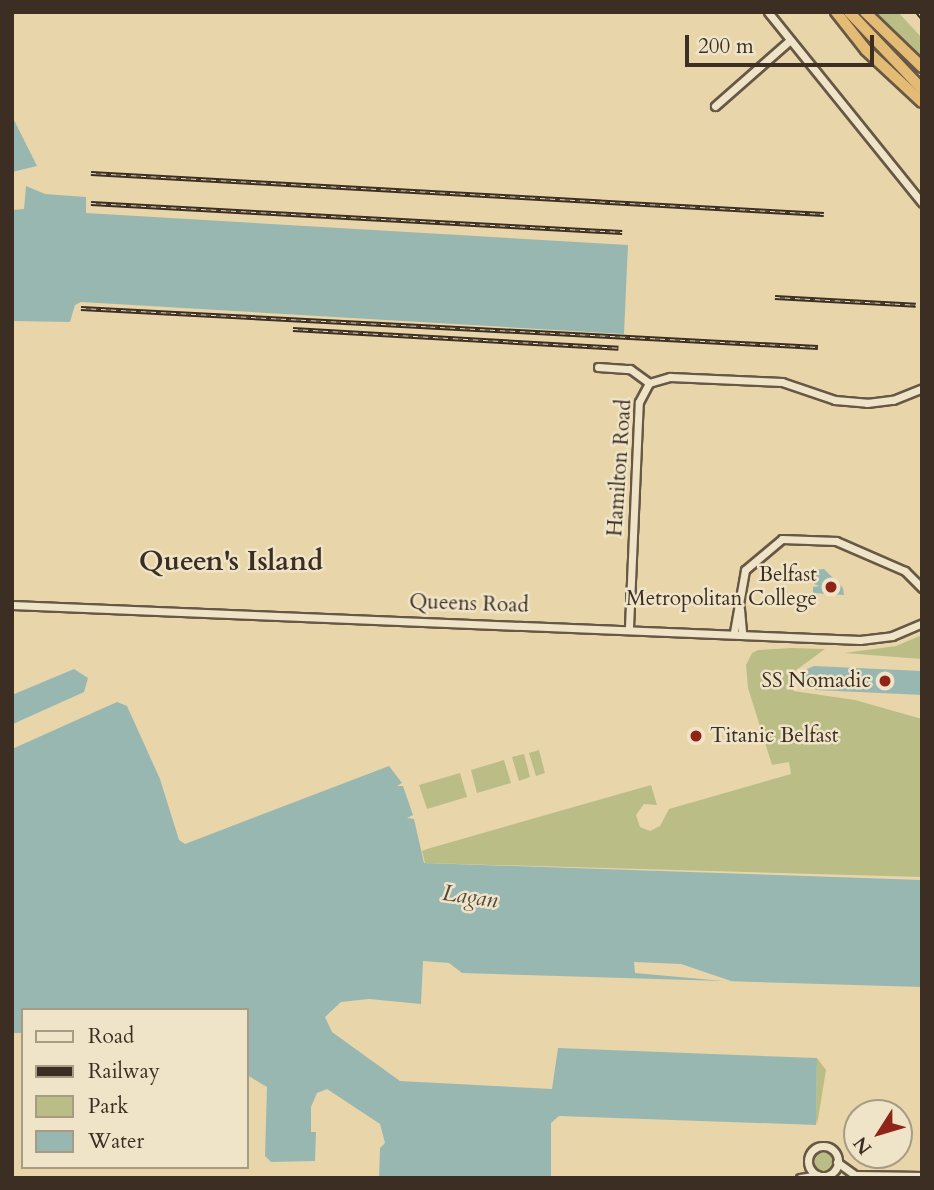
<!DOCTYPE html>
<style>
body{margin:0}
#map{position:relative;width:934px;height:1190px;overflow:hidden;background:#e8d6aa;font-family:Cardo,serif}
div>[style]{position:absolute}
.green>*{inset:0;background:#babd86}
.round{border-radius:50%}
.water>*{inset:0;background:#99b7b1}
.pier>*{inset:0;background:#e8d6aa}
.roads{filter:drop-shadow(2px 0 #675845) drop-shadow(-2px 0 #675845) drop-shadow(0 2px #675845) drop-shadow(0 -2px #675845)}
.minor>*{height:7px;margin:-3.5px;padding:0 3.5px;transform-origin:3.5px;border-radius:3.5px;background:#f0e4c8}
.minor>.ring{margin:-3.5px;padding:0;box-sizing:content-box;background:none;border:7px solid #f0e4c8;border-radius:50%}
.highway>*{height:10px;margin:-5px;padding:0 5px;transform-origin:5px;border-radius:5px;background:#e4bb75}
.rail>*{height:4.5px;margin-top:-2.25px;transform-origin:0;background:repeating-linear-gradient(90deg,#f0e4c8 0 5px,#3c2e23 0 10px);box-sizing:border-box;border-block:2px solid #3c2e23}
.dots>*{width:19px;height:19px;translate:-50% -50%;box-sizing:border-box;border:4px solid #f0e4c8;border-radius:50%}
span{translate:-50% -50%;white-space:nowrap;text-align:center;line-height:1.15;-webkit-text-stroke:5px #f0e4c8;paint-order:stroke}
.street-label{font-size:21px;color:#3c2e23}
.poi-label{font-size:21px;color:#3c2e23}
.right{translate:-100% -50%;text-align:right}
.left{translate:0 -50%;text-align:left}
.water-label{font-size:23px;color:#4f493f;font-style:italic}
.district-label{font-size:28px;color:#3c2e23;font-weight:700}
.frame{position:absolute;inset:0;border:14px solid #3c2e23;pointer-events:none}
.legend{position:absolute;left:21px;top:1008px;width:228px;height:161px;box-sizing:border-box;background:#f0e4c8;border:2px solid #a89b86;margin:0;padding:9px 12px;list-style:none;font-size:21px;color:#3c2e23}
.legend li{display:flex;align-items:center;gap:14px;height:35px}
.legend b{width:35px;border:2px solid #a89b86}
.north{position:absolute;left:843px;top:1099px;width:70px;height:70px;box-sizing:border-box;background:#f0e4c8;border:2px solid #a89b86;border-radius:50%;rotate:233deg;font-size:19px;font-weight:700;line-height:28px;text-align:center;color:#3c2e23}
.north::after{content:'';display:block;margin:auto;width:24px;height:32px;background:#8f2418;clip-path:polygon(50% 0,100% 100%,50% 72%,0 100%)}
.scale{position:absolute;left:685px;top:35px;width:189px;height:32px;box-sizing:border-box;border:4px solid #3c2e23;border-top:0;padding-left:9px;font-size:21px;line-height:24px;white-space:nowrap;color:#3c2e23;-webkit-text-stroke:5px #f0e4c8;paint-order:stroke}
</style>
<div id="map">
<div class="green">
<div style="clip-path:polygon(876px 12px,898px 12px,922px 38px,922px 57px)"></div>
<div style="clip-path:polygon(922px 635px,922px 659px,844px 653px,896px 646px)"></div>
<div style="clip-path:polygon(792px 648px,825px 649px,795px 671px,793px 691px,855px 700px,922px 719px,922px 877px,425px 863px,422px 851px,427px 849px,651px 785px,657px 805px,644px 804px,636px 815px,640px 827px,650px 831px,660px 826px,669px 809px,791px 774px,789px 762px,772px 765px,748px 688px,746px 665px,752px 653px,758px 650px)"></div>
<div style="clip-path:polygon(539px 750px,545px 773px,536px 776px,529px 753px)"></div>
<div style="clip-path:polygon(524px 754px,530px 777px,519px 781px,512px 757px)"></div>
<div style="clip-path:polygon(504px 760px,511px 783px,477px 793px,471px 770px)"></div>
<div style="clip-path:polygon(460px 773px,467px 797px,427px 809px,419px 785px)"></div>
<div style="clip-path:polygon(817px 1058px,826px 1070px,817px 1125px,816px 1118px)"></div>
<div class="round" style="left:813px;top:1151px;width:20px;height:20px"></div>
</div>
<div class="water">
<div style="clip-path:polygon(12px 116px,37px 166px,12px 172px)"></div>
<div style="clip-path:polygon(26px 186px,45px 194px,86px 197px,86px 213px,628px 245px,624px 334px,81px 302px,75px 305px,70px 322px,12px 321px,12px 210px,24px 209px)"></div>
<div style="clip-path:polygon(824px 569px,843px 588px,844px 595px,813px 593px,813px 587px,820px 586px,814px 584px,812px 570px)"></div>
<div style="clip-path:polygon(814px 666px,922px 671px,922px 695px,816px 690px,804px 679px,807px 669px)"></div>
<div style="clip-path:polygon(74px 669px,88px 678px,84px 692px,13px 724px,12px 695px)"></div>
<div style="clip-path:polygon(117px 702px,127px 706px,160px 779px,179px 840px,185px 844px,389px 766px,402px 783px,397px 786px,403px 786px,413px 815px,407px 818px,414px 819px,424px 863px,922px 880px,922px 987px,462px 973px,449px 963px,423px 961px,421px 1004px,369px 999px,341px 1002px,325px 1017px,332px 1032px,400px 1081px,552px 1089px,558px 1048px,817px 1058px,816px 1125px,559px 1116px,551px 1123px,551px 1178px,379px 1178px,380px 1148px,385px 1143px,380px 1124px,327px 1089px,317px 1093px,311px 1107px,311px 1132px,316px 1132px,315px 1161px,271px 1162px,265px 1156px,267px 1087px,247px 1075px,247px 1010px,23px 1010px,23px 1033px,12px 1033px,12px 749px)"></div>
</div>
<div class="pier">
<div style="clip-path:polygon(634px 962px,681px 964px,734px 982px,635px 973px)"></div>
</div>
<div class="roads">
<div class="minor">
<div style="left:768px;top:12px;width:245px;rotate:51.1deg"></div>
<div style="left:715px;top:106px;width:100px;rotate:-41.3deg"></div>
<div style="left:598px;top:367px;width:32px;rotate:4deg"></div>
<div style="left:630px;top:369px;width:24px;rotate:36deg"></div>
<div style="left:12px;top:605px;width:849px;rotate:2.36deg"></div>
<div style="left:860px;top:640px;width:32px;rotate:-7deg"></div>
<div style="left:892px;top:636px;width:33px;rotate:-23deg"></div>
<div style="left:740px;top:609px;width:24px;rotate:85deg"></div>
<div style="left:629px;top:627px;width:225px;rotate:-87.5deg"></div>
<div style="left:639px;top:402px;width:21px;rotate:-62deg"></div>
<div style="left:649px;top:383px;width:22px;rotate:-16deg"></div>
<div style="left:670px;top:377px;width:112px;rotate:2.6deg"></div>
<div style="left:782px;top:382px;width:56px;rotate:18.8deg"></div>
<div style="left:835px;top:400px;width:32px;rotate:5deg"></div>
<div style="left:867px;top:403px;width:26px;rotate:-7deg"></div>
<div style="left:893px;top:400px;width:31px;rotate:-22deg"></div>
<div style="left:734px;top:632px;width:63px;rotate:-79.9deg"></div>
<div style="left:745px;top:570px;width:48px;rotate:-40deg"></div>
<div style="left:782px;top:539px;width:54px;rotate:2.1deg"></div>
<div style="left:836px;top:541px;width:75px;rotate:23.5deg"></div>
<div style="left:905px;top:571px;width:24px;rotate:45deg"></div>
<div class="ring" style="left:808px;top:1146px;width:23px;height:23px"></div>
<div style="left:837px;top:1162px;width:22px;rotate:36deg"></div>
<div style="left:855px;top:1175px;width:67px;rotate:0.9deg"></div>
<div style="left:800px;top:1178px;width:18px;rotate:-9deg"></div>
</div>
<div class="highway">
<div style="left:836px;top:12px;width:48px;rotate:51.7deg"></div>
<div style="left:866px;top:50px;width:76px;rotate:42.9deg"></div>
<div style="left:849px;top:12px;width:106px;rotate:46.5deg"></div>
<div style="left:865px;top:12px;width:79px;rotate:44deg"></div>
</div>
</div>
<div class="rail">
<div style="left:918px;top:12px;width:6px;rotate:51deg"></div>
<div style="left:91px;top:173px;width:734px;rotate:3.2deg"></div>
<div style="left:91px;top:203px;width:532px;rotate:3.13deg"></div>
<div style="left:775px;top:297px;width:141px;rotate:3.2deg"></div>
<div style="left:81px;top:308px;width:738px;rotate:3.03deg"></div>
<div style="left:293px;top:329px;width:326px;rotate:3.3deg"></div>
</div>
<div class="dots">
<div style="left:831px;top:587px;background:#8f2418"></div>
<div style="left:885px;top:681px;background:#8f2418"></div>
<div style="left:696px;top:736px;background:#8f2418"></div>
</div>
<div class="street-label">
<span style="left:620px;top:468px;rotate:-86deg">Hamilton Road</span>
<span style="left:469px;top:604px;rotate:2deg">Queens Road</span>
</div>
<div class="poi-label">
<span class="right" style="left:817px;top:587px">Belfast<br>Metropolitan College</span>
<span class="right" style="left:871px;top:681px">SS Nomadic</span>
<span class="left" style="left:710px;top:736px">Titanic Belfast</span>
</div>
<div class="water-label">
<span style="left:470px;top:897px;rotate:8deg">Lagan</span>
</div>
<div class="district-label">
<span style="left:231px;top:561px">Queen's Island</span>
</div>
<div class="frame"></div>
<ul class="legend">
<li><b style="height:9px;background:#f0e4c8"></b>Road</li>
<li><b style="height:9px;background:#3c2e23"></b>Railway</li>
<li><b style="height:19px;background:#babd86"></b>Park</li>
<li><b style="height:19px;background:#99b7b1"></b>Water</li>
</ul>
<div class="north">N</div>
<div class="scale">200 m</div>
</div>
